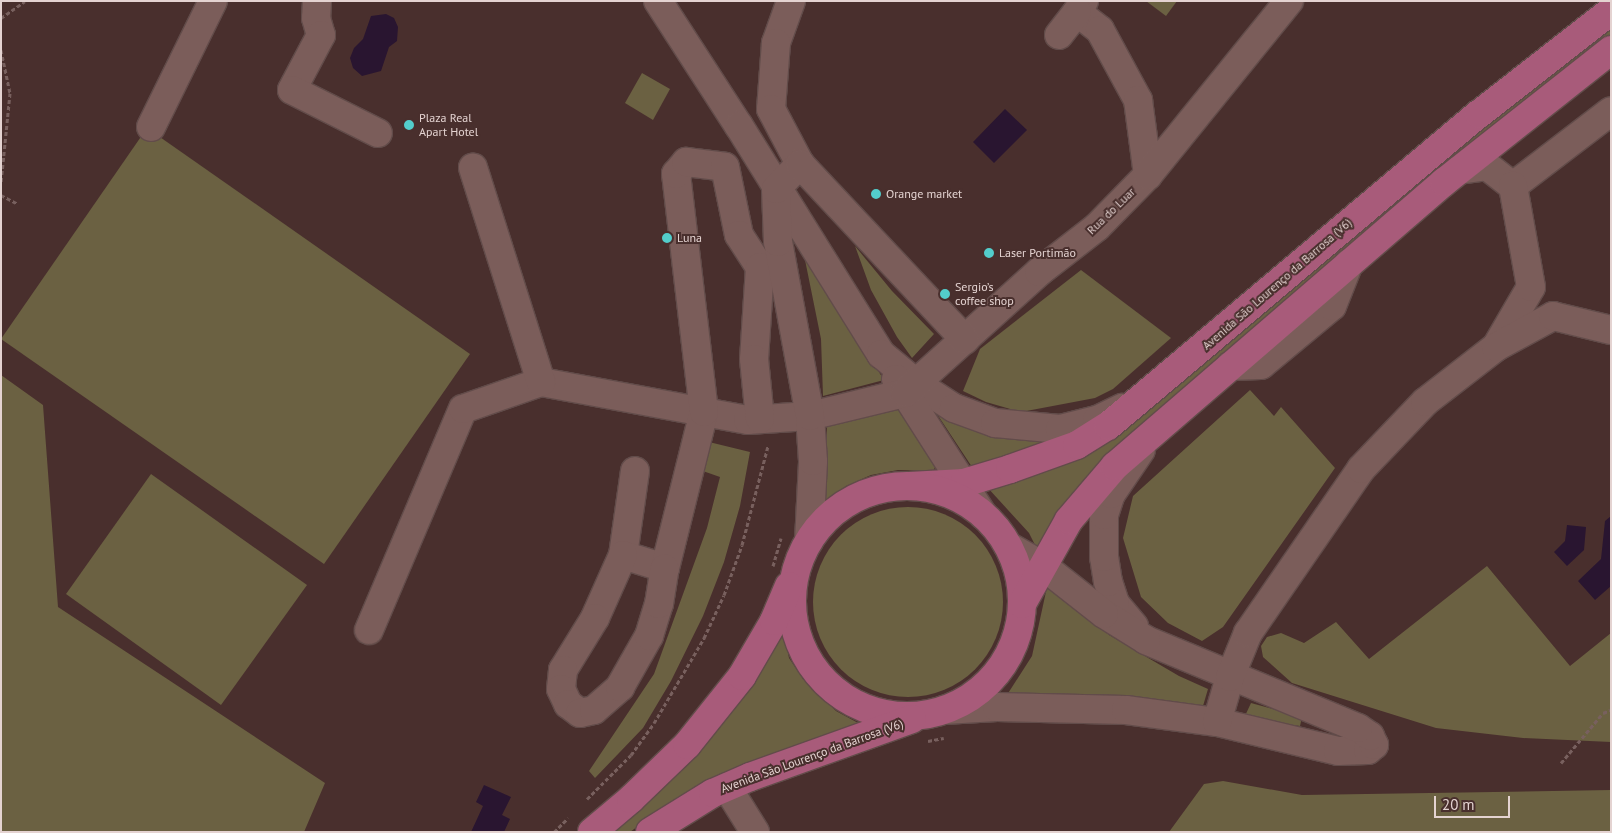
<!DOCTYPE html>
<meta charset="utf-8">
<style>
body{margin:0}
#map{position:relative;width:1612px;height:833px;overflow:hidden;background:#492f2d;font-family:"PT Sans",sans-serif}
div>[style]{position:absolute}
.green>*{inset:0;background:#6b6142}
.round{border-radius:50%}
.water>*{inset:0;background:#291530}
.path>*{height:3px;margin-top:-1.5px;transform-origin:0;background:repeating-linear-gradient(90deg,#78605e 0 4px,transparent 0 6.5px)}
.roads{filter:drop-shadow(1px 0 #624c4a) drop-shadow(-1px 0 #624c4a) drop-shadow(0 1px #624c4a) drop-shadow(0 -1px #624c4a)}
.minor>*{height:28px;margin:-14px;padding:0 14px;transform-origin:14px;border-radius:14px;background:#7b5d5a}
.major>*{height:28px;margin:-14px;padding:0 14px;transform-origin:14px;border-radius:14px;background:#a85b7a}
.major>.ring{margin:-14px;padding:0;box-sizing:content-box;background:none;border:28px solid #a85b7a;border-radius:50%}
.dots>*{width:14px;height:14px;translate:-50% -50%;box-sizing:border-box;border:2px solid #492f2d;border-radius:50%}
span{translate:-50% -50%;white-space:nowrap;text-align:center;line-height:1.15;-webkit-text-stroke:4px #492f2d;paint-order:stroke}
.poi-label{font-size:12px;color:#e4d3d1}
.left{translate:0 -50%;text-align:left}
.street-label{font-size:12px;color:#e4d3d1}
.frame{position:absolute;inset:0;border:2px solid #e4d3d1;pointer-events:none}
.scale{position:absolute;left:1434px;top:796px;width:76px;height:22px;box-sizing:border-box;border:2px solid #e4d3d1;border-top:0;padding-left:6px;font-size:15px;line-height:18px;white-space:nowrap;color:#e4d3d1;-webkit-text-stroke:4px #492f2d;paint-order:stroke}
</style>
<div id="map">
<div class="green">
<div style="clip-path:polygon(1146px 1px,1177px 1px,1166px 16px)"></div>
<div style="clip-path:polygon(1611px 25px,1611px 34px,1521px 104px,1106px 455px,1079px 485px,1037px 549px,1029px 533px,987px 487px,1097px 447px,1135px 423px,1425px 175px)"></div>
<div style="clip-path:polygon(642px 73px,670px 89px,653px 120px,625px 103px)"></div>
<div style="clip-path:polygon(147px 128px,470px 354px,324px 564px,1px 339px)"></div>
<div style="clip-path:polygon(855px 246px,892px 291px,934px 334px,912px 358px,897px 337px,871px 290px)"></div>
<div style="clip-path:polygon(804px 255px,884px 380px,823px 396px,821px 339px)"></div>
<div style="clip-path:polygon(1081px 270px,1171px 338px,1113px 389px,1095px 398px,1021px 412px,986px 402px,963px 391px,980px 349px)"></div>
<div style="clip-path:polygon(1px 375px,43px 405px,58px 607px,325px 783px,304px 832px,1px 832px)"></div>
<div style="clip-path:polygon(1250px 390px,1274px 416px,1281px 407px,1335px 468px,1223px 627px,1202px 641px,1168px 623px,1141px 597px,1123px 538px,1133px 496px)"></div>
<div style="clip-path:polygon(900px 406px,937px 464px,933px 471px,898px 470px,871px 475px,846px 486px,824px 501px,827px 425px)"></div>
<div style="clip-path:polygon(937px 414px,980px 433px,1052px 439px,972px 467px)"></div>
<div style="clip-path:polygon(709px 442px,750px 452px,740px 506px,724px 562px,703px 616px,671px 681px,643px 728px,595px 778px,589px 771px,654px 674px,707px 528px,720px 477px,700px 470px)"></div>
<div style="clip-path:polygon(151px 474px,307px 585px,221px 705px,66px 594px)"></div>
<div class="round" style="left:813px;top:507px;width:190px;height:190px"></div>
<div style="clip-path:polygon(1487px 566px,1570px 666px,1611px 633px,1611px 742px,1523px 738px,1436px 728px,1292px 683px,1263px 657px,1261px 646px,1267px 637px,1281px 633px,1304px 643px,1336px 622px,1369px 659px)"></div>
<div style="clip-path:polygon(1047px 587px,1109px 635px,1179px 676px,1208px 689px,1203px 706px,1119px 696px,1063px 694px,1005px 698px,1032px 656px)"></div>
<div style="clip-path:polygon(783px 627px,789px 658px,803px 679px,836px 711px,860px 724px,761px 758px,656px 813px,630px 832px,614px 832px,667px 783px)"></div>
<div style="clip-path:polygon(1251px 703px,1302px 717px,1300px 726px,1244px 718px)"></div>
<div style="clip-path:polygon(1223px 781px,1302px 795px,1611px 790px,1611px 832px,1169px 832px,1204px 784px)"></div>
</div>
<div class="water">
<div style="clip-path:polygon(386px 14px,394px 18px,398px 27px,397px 41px,389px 47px,381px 71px,362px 76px,353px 68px,350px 58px,354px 48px,363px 39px,371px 16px)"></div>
<div style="clip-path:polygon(1005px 109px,1027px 130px,994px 163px,973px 142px)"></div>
<div style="clip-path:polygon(1611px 516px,1611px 586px,1595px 600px,1578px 581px,1601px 559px,1605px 521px)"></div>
<div style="clip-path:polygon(1567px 525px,1586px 527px,1584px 550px,1567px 566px,1554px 552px,1565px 541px)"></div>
<div style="clip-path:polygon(484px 785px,511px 797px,502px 815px,510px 819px,504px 832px,471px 832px,483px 806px,476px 802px)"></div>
</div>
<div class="path">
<div style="left:1px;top:18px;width:29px;rotate:-35deg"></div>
<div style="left:1px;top:50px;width:44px;rotate:78.2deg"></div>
<div style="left:10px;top:93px;width:90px;rotate:95.7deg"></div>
<div style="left:1px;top:195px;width:19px;rotate:28deg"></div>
<div style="left:773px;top:566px;width:29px;rotate:-74deg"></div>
<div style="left:928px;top:741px;width:16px;rotate:-11deg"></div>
<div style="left:1561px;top:763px;width:65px;rotate:-50deg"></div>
<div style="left:1603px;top:713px;width:9px;rotate:-21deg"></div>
<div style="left:587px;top:799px;width:62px;rotate:-45deg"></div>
<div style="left:631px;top:755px;width:39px;rotate:-54deg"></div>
<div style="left:654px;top:723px;width:99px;rotate:-59.5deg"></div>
<div style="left:704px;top:638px;width:47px;rotate:-65.1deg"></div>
<div style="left:724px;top:595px;width:53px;rotate:-70.2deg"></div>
<div style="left:742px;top:545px;width:102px;rotate:-75.3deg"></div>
<div style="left:554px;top:832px;width:20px;rotate:-45deg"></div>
</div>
<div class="roads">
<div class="minor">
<div style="left:317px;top:1px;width:17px;rotate:93deg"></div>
<div style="left:316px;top:18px;width:18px;rotate:74deg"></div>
<div style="left:321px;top:35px;width:62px;rotate:117.8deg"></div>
<div style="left:292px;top:90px;width:96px;rotate:26.6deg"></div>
<div style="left:658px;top:1px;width:149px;rotate:57.1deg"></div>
<div style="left:739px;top:126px;width:269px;rotate:58.1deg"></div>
<div style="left:881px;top:354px;width:47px;rotate:39.8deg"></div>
<div style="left:917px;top:384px;width:44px;rotate:33deg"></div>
<div style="left:954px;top:408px;width:44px;rotate:20.1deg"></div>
<div style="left:995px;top:423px;width:65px;rotate:5.3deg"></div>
<div style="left:1060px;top:429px;width:38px;rotate:-14deg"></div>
<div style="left:1097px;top:420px;width:28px;rotate:-26deg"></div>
<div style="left:791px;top:1px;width:45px;rotate:109.7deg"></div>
<div style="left:776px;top:43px;width:66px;rotate:94.3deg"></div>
<div style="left:771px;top:109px;width:62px;rotate:62.2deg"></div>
<div style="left:1084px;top:1px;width:13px;rotate:122deg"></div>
<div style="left:1077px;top:12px;width:29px;rotate:38deg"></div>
<div style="left:1100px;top:30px;width:80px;rotate:61.5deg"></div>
<div style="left:1138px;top:100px;width:76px;rotate:82.4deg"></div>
<div style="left:1059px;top:35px;width:29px;rotate:-52deg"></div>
<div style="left:151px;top:127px;width:140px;rotate:-63.8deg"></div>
<div style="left:1459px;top:170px;width:28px;rotate:-8deg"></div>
<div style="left:1487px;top:166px;width:33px;rotate:38deg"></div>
<div style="left:1513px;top:186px;width:123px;rotate:-37.4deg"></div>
<div style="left:1496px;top:347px;width:69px;rotate:-59.7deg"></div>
<div style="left:1531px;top:287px;width:103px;rotate:-100.1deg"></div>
<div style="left:1230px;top:366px;width:31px;rotate:-2deg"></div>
<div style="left:1261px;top:365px;width:92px;rotate:-39.7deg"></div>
<div style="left:1332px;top:306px;width:46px;rotate:-68.4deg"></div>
<div style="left:896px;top:379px;width:161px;rotate:57.4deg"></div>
<div style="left:541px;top:382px;width:210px;rotate:10.4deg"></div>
<div style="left:748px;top:420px;width:62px;rotate:-3.7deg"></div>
<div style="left:810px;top:416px;width:98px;rotate:-13.6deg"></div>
<div style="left:905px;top:393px;width:181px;rotate:-42.1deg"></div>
<div style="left:1039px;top:272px;width:73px;rotate:-37.8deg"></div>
<div style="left:1097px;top:227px;width:73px;rotate:-45.6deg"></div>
<div style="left:1148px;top:175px;width:224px;rotate:-51deg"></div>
<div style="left:635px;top:471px;width:85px;rotate:98.1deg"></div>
<div style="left:623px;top:555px;width:44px;rotate:17.2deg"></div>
<div style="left:665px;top:568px;width:161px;rotate:-76deg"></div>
<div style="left:704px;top:412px;width:240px;rotate:-96.7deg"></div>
<div style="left:676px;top:174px;width:16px;rotate:-50deg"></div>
<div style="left:686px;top:162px;width:39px;rotate:7deg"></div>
<div style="left:725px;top:167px;width:69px;rotate:78.4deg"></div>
<div style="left:739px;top:235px;width:38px;rotate:57deg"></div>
<div style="left:760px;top:267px;width:92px;rotate:93.7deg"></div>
<div style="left:754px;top:359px;width:60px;rotate:84.3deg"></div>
<div style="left:809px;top:541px;width:80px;rotate:-87.1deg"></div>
<div style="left:813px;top:461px;width:45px;rotate:-93.8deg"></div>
<div style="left:810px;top:416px;width:177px;rotate:-100.4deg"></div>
<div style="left:778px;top:242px;width:53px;rotate:-92.2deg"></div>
<div style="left:776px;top:189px;width:35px;rotate:-46deg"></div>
<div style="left:800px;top:164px;width:241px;rotate:46.8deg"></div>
<div style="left:623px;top:555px;width:69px;rotate:114deg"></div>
<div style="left:595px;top:618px;width:61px;rotate:121.6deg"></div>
<div style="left:563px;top:670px;width:19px;rotate:96deg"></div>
<div style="left:561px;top:689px;width:17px;rotate:65deg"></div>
<div style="left:568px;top:704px;width:15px;rotate:37deg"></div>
<div style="left:580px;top:713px;width:14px;rotate:-12deg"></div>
<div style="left:594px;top:710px;width:35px;rotate:-41deg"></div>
<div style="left:620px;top:687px;width:59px;rotate:-60.4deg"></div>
<div style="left:649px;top:636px;width:34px;rotate:-73deg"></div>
<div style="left:659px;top:604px;width:36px;rotate:-81deg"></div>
<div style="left:1134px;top:626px;width:30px;rotate:-130deg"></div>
<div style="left:1115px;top:603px;width:22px;rotate:-108deg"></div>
<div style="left:1108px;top:582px;width:25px;rotate:-99deg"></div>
<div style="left:1104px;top:557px;width:42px;rotate:-90deg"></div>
<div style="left:1104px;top:515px;width:22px;rotate:-72deg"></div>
<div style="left:1111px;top:494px;width:53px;rotate:-55.7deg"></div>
<div style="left:369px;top:630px;width:240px;rotate:-67deg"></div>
<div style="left:463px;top:409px;width:83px;rotate:-19.1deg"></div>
<div style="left:541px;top:382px;width:225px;rotate:-107.6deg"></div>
<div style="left:944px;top:710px;width:53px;rotate:-3.2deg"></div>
<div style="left:997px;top:707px;width:129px;rotate:1.3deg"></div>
<div style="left:1126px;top:710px;width:92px;rotate:7.5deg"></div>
<div style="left:1217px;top:722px;width:124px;rotate:13.5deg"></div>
<div style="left:1338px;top:751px;width:30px;rotate:-2deg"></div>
<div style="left:1368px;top:750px;width:8px;rotate:-40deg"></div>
<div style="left:1374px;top:745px;width:10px;rotate:-114deg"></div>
<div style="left:1370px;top:736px;width:14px;rotate:-146deg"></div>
<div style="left:1358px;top:728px;width:230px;rotate:-157.5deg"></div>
<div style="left:1146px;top:640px;width:49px;rotate:-148.2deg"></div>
<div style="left:1104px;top:614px;width:78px;rotate:-141.8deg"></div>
<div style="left:1043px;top:566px;width:40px;rotate:-150.3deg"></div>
<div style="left:1217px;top:722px;width:47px;rotate:-73.9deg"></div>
<div style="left:1230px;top:677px;width:48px;rotate:-67.8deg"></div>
<div style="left:1248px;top:633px;width:199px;rotate:-55.4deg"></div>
<div style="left:1361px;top:469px;width:93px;rotate:-46.3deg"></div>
<div style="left:1425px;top:402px;width:90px;rotate:-37.8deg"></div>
<div style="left:1496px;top:347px;width:65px;rotate:-28.5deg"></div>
<div style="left:1553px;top:316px;width:60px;rotate:13.6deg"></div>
<div style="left:727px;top:787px;width:53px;rotate:58.1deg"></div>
</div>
<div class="major">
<div style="left:909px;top:486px;width:55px;rotate:-3.1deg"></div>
<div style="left:964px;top:483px;width:48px;rotate:-16.9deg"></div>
<div style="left:1010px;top:469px;width:71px;rotate:-19.7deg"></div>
<div style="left:1077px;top:445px;width:36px;rotate:-32deg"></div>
<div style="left:1108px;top:426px;width:485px;rotate:-40.1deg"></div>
<div style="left:1479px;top:114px;width:167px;rotate:-38deg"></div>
<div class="ring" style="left:792px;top:486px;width:202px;height:202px"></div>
<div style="left:1022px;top:604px;width:96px;rotate:-60.8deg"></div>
<div style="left:1069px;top:520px;width:71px;rotate:-49.6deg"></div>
<div style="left:1115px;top:466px;width:435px;rotate:-40.8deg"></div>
<div style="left:1444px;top:182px;width:213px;rotate:-38.3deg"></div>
<div style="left:592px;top:832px;width:51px;rotate:-40.2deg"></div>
<div style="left:631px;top:799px;width:78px;rotate:-44deg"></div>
<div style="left:687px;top:745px;width:88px;rotate:-51.4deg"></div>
<div style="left:742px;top:676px;width:64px;rotate:-59.8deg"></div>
<div style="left:774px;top:621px;width:38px;rotate:-67deg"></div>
<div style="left:650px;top:832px;width:74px;rotate:-31.8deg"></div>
<div style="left:713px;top:793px;width:40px;rotate:-23.4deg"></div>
<div style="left:750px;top:777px;width:172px;rotate:-19.7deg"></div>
</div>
</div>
<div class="dots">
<div style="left:409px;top:125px;background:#53cdcb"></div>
<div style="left:876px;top:194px;background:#53cdcb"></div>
<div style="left:667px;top:238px;background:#53cdcb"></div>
<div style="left:989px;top:253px;background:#53cdcb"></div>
<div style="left:945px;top:294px;background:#53cdcb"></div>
</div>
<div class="poi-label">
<span class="left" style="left:419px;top:125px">Plaza Real<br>Apart Hotel</span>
<span class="left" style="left:886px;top:194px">Orange market</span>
<span class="left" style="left:677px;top:238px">Luna</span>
<span class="left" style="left:999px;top:253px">Laser Portimão</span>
<span class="left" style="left:955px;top:294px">Sergio’s<br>coffee shop</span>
</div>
<div class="street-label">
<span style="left:1111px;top:211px;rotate:-44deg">Rua do Luar</span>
<span style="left:1277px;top:284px;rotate:-41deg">Avenida São Lourenço da Barrosa (V6)</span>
<span style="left:812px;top:756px;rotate:-20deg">Avenida São Lourenço da Barrosa (V6)</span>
</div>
<div class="frame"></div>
<div class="scale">20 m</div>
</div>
